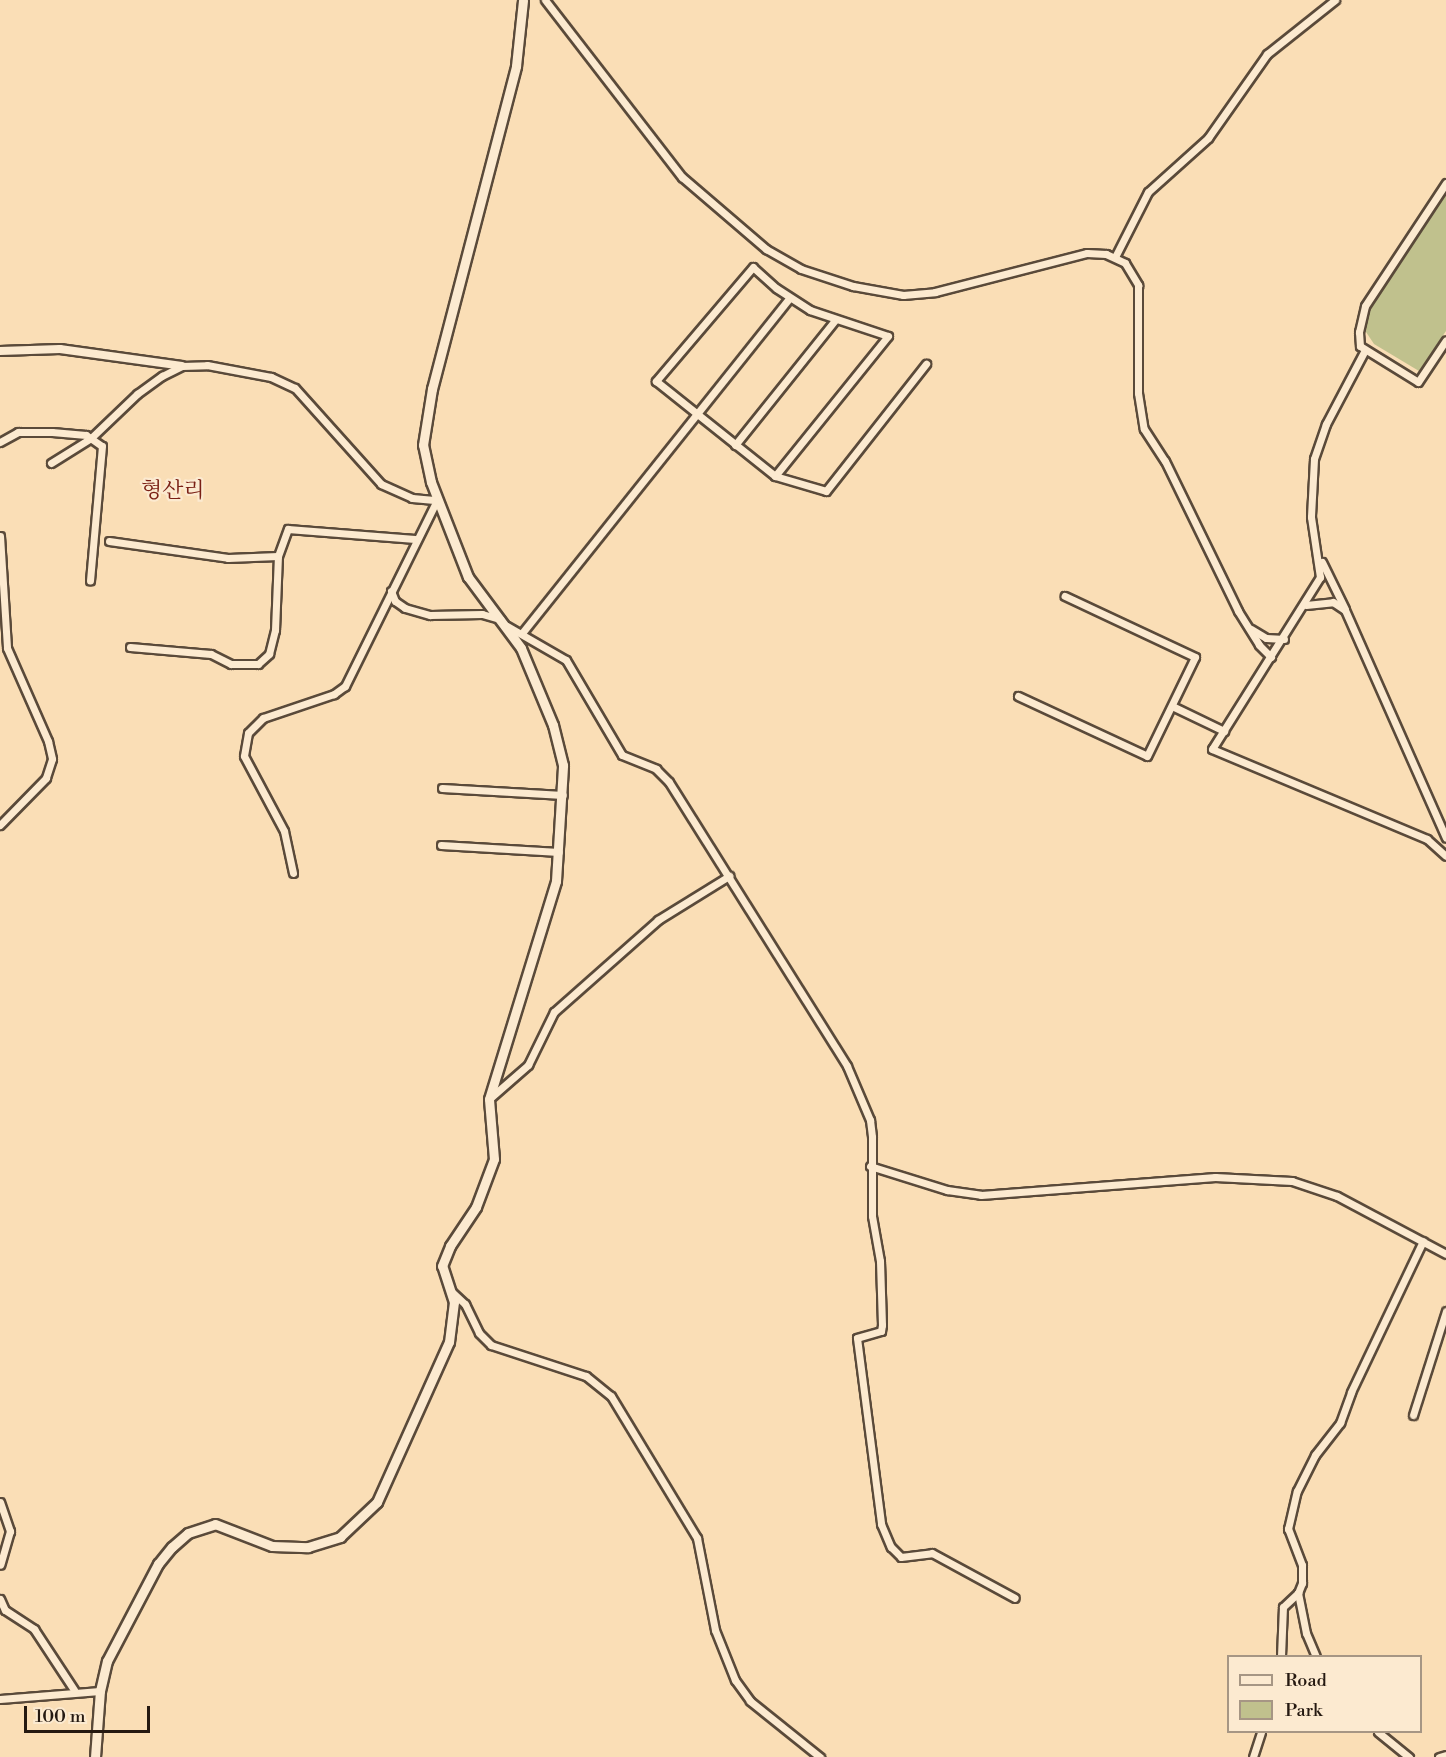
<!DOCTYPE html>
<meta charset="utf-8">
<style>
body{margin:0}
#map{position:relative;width:1446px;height:1757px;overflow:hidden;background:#fadeb6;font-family:"Libre Bodoni","Noto Serif KR",serif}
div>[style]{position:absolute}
.green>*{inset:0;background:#c0c18d}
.roads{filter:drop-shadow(2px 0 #5a4a3a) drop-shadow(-2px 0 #5a4a3a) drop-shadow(0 2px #5a4a3a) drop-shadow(0 -2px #5a4a3a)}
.minor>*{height:7px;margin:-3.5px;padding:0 3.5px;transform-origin:3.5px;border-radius:3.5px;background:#fcead0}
.tertiary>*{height:8px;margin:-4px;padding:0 4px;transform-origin:4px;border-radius:4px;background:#fcead0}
.secondary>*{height:9px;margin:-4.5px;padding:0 4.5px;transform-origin:4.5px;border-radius:4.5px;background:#fcead0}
span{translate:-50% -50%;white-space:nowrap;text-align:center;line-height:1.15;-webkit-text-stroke:4.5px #fcead0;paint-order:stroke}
.quarter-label{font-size:22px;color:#7a1f14}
.legend{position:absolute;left:1227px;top:1655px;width:195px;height:78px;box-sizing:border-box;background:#fcead0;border:2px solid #a69684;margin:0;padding:8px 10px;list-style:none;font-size:18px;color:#251911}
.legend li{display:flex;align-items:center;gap:12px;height:30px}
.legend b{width:30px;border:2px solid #a69684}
.scale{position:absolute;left:24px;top:1706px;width:126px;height:27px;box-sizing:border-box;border:3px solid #251911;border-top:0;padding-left:8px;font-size:18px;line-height:21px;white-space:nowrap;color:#251911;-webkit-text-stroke:4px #fcead0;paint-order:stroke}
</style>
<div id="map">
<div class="green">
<div style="clip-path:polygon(1446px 191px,1446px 331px,1419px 371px,1374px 344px,1366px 332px,1367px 317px,1372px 302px)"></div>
</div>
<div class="roads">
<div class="minor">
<div style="left:545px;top:0;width:224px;rotate:52.3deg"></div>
<div style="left:682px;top:177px;width:111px;rotate:40.6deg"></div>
<div style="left:766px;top:249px;width:40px;rotate:29.7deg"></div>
<div style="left:801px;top:269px;width:55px;rotate:18.1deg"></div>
<div style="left:853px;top:286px;width:51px;rotate:10.2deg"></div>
<div style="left:903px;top:295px;width:32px;rotate:-5deg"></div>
<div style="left:935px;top:292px;width:157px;rotate:-14.4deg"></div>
<div style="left:1087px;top:253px;width:19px;rotate:3deg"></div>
<div style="left:1106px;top:254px;width:21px;rotate:25deg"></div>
<div style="left:1125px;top:263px;width:26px;rotate:59deg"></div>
<div style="left:1138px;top:285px;width:108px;rotate:90deg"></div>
<div style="left:1138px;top:393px;width:36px;rotate:81deg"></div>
<div style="left:1144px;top:429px;width:38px;rotate:57deg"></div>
<div style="left:1165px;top:461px;width:167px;rotate:64deg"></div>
<div style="left:1238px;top:611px;width:40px;rotate:58deg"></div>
<div style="left:1259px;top:645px;width:17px;rotate:45deg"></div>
<div style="left:1446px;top:183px;width:147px;rotate:123.4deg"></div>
<div style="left:1365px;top:306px;width:27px;rotate:103deg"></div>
<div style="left:1359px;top:332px;width:14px;rotate:86deg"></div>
<div style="left:1360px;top:346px;width:68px;rotate:31.8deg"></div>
<div style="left:1418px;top:382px;width:50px;rotate:-56.3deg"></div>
<div style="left:1115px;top:257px;width:73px;rotate:-63.1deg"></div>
<div style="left:1148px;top:192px;width:81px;rotate:-42deg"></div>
<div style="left:1208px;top:138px;width:103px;rotate:-54.9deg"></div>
<div style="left:1267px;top:54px;width:87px;rotate:-38.5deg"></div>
<div style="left:1365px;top:350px;width:84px;rotate:117.8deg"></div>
<div style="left:1326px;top:424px;width:37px;rotate:109deg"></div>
<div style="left:1314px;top:459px;width:58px;rotate:93deg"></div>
<div style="left:1311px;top:517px;width:61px;rotate:81.5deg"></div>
<div style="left:1320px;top:577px;width:203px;rotate:122.1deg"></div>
<div style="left:1212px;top:749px;width:233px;rotate:22.7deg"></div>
<div style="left:1427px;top:839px;width:25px;rotate:42deg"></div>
<div style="left:0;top:442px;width:21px;rotate:-29deg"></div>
<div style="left:18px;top:432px;width:34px"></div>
<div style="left:52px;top:432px;width:34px;rotate:5deg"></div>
<div style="left:86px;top:435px;width:19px;rotate:35deg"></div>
<div style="left:102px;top:446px;width:135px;rotate:95.1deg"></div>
<div style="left:735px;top:445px;width:160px;rotate:-51.3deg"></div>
<div style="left:51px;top:463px;width:47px;rotate:-32deg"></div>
<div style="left:91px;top:438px;width:64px;rotate:-43.7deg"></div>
<div style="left:137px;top:394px;width:31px;rotate:-36deg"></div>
<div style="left:162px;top:376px;width:22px;rotate:-27deg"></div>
<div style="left:182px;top:366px;width:25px;rotate:-2deg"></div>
<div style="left:207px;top:365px;width:65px;rotate:10.6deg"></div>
<div style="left:271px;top:377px;width:26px;rotate:25deg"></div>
<div style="left:295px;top:388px;width:129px;rotate:48.1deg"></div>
<div style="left:381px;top:484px;width:34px;rotate:24deg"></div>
<div style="left:412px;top:498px;width:25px;rotate:5deg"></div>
<div style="left:437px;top:500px;width:208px;rotate:116.3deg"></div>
<div style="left:345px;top:686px;width:14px;rotate:144deg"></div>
<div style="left:334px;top:694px;width:75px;rotate:161.3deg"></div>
<div style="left:263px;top:718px;width:21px;rotate:135deg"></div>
<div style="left:248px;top:733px;width:23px;rotate:100deg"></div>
<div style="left:244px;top:756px;width:85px;rotate:61.9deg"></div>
<div style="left:284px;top:831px;width:43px;rotate:77.9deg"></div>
<div style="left:775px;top:476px;width:180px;rotate:-51.1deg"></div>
<div style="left:888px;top:336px;width:82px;rotate:-161.6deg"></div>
<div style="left:810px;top:310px;width:40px;rotate:-147.1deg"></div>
<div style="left:776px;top:288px;width:31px;rotate:-138deg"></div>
<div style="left:753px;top:267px;width:150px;rotate:130.4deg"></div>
<div style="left:656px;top:381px;width:152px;rotate:38.6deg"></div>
<div style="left:775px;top:476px;width:53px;rotate:16.4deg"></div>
<div style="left:826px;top:491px;width:162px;rotate:-51.8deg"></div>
<div style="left:0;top:536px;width:112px;rotate:86.4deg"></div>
<div style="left:7px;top:648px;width:102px;rotate:66.2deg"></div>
<div style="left:48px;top:741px;width:18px;rotate:77deg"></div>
<div style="left:52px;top:759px;width:20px;rotate:108deg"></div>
<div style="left:46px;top:778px;width:66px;rotate:134.4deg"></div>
<div style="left:109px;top:541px;width:120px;rotate:8.1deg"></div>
<div style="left:228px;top:558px;width:50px;rotate:-2.3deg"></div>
<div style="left:1322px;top:562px;width:52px;rotate:63.9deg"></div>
<div style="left:391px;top:591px;width:11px;rotate:68deg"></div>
<div style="left:395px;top:601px;width:12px;rotate:35deg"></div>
<div style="left:405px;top:608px;width:26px;rotate:16deg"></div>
<div style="left:430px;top:615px;width:52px;rotate:-1.1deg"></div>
<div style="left:482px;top:614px;width:19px;rotate:16deg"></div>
<div style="left:1306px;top:605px;width:27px;rotate:-6deg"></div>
<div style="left:1333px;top:602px;width:14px;rotate:34deg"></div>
<div style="left:1345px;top:610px;width:249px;rotate:66.1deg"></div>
<div style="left:507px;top:626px;width:68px;rotate:30deg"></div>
<div style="left:566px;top:660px;width:110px;rotate:59.5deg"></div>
<div style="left:622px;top:755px;width:37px;rotate:22deg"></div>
<div style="left:656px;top:769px;width:18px;rotate:45deg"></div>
<div style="left:669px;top:782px;width:335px;rotate:57.9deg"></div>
<div style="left:847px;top:1066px;width:59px;rotate:66.9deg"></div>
<div style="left:870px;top:1120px;width:17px;rotate:83deg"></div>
<div style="left:872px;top:1137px;width:79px;rotate:90deg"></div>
<div style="left:872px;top:1216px;width:46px;rotate:79.9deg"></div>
<div style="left:880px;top:1261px;width:64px;rotate:88.2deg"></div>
<div style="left:882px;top:1325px;width:6px;rotate:99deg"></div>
<div style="left:881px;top:1331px;width:25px;rotate:164deg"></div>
<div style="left:857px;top:1338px;width:188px;rotate:82.6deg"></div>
<div style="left:881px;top:1524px;width:25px;rotate:67deg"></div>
<div style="left:891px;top:1547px;width:14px;rotate:45deg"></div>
<div style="left:901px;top:1557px;width:31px;rotate:-7deg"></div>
<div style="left:932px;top:1553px;width:94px;rotate:28.5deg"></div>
<div style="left:1251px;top:629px;width:17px;rotate:31deg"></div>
<div style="left:1266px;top:638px;width:18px;rotate:3deg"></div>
<div style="left:522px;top:633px;width:428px;rotate:-51.4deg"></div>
<div style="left:130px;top:647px;width:81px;rotate:4.9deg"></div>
<div style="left:211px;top:654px;width:22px;rotate:27deg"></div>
<div style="left:231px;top:664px;width:27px"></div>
<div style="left:258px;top:664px;width:15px;rotate:-42deg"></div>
<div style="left:269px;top:654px;width:25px;rotate:-76deg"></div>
<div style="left:275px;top:630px;width:74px;rotate:-87.7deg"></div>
<div style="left:278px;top:556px;width:29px;rotate:-70deg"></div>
<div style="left:288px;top:529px;width:127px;rotate:4.5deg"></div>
<div style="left:1018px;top:696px;width:142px;rotate:24.9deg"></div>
<div style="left:1147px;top:756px;width:110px;rotate:-64.1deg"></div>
<div style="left:1195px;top:657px;width:144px;rotate:-154.9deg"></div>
<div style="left:1172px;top:706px;width:58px;rotate:25.7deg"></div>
<div style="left:442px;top:788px;width:121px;rotate:3.3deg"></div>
<div style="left:441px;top:845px;width:118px;rotate:3.4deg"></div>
<div style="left:489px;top:1099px;width:52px;rotate:-41.1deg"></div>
<div style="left:528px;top:1065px;width:59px;rotate:-63.9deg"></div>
<div style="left:554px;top:1012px;width:139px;rotate:-41.5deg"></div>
<div style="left:658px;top:920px;width:84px;rotate:-31.8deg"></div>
<div style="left:870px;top:1166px;width:81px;rotate:17.3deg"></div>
<div style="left:947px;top:1190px;width:34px;rotate:8deg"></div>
<div style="left:981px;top:1195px;width:235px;rotate:-4.4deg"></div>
<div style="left:1215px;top:1177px;width:77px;rotate:3deg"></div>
<div style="left:1292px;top:1181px;width:47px;rotate:18.4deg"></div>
<div style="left:1337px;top:1196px;width:123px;rotate:28deg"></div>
<div style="left:452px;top:1292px;width:18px;rotate:43deg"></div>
<div style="left:465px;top:1304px;width:32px;rotate:64deg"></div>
<div style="left:479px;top:1333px;width:17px;rotate:45deg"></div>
<div style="left:491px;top:1345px;width:100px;rotate:18.1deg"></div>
<div style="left:586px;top:1376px;width:32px;rotate:39deg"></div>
<div style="left:611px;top:1396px;width:166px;rotate:58.8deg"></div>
<div style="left:697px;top:1538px;width:94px;rotate:78.9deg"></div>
<div style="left:715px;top:1630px;width:54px;rotate:68.2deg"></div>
<div style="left:735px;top:1680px;width:26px;rotate:54deg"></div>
<div style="left:750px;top:1701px;width:90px;rotate:38.7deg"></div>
<div style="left:1413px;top:1415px;width:109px;rotate:-72.4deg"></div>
<div style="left:0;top:1502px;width:31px;rotate:71deg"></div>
<div style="left:10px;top:1531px;width:35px;rotate:106deg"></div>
<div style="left:1298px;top:1593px;width:41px;rotate:78.7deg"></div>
<div style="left:1306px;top:1633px;width:25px;rotate:67deg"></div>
<div style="left:0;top:1599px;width:12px;rotate:66deg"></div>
<div style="left:5px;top:1610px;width:35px;rotate:33deg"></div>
<div style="left:34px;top:1629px;width:73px;rotate:56.7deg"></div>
<div style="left:1281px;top:1656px;width:49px;rotate:-87.7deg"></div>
<div style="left:1283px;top:1607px;width:21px;rotate:-43deg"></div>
<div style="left:1298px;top:1593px;width:11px;rotate:-68deg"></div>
<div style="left:1302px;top:1583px;width:18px;rotate:-90deg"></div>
<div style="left:1302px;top:1565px;width:39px;rotate:-111deg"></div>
<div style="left:1288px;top:1529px;width:39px;rotate:-77deg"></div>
<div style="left:1297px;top:1491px;width:40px;rotate:-63.4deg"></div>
<div style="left:1315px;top:1455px;width:41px;rotate:-52deg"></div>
<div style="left:1340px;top:1423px;width:33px;rotate:-70deg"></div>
<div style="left:1351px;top:1392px;width:167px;rotate:-64.5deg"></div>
<div style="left:0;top:1699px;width:100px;rotate:-4.6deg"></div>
<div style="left:1378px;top:1732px;width:40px;rotate:39deg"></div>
<div style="left:1253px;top:1757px;width:26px;rotate:-72deg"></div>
<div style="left:1439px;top:1757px;width:7px;rotate:-16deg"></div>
</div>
<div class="tertiary">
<div style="left:0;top:351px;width:60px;rotate:-1.9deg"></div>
<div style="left:60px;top:349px;width:123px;rotate:7.9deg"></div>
</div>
<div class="secondary">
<div style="left:95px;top:1757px;width:66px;rotate:-85.7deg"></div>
<div style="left:100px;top:1691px;width:31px;rotate:-77deg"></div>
<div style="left:107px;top:1661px;width:110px;rotate:-62.3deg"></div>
<div style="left:158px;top:1564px;width:22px;rotate:-51deg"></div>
<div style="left:172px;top:1547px;width:21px;rotate:-41deg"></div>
<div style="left:188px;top:1533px;width:28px;rotate:-18deg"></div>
<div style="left:215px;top:1524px;width:61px;rotate:21.1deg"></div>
<div style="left:272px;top:1546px;width:36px;rotate:2deg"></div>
<div style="left:308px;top:1547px;width:34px;rotate:-17deg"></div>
<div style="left:340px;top:1537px;width:51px;rotate:-43.4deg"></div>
<div style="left:377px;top:1502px;width:175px;rotate:-65.8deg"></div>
<div style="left:449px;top:1342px;width:40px;rotate:-82.9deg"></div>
<div style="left:454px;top:1302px;width:38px;rotate:-108deg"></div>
<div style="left:442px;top:1266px;width:22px;rotate:-68deg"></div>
<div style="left:450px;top:1246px;width:47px;rotate:-56.3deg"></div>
<div style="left:476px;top:1207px;width:51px;rotate:-69.4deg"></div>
<div style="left:494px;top:1159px;width:60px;rotate:-94.8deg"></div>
<div style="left:489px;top:1099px;width:228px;rotate:-72.9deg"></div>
<div style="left:556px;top:881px;width:116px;rotate:-86.5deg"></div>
<div style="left:563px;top:765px;width:41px;rotate:-104deg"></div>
<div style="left:553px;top:725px;width:83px;rotate:-112.6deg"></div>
<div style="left:521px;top:648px;width:89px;rotate:-126.7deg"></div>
<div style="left:468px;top:577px;width:102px;rotate:-111.3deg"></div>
<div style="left:431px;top:482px;width:38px;rotate:-102deg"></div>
<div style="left:423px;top:445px;width:57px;rotate:-80.9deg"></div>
<div style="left:432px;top:389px;width:334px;rotate:-75.4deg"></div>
<div style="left:516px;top:66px;width:66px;rotate:-83.9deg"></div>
</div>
</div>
<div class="quarter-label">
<span style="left:173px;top:491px">형산리</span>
</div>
<ul class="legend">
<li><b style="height:8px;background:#fcead0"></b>Road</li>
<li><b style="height:16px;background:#c0c18d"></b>Park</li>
</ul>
<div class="scale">100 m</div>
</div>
